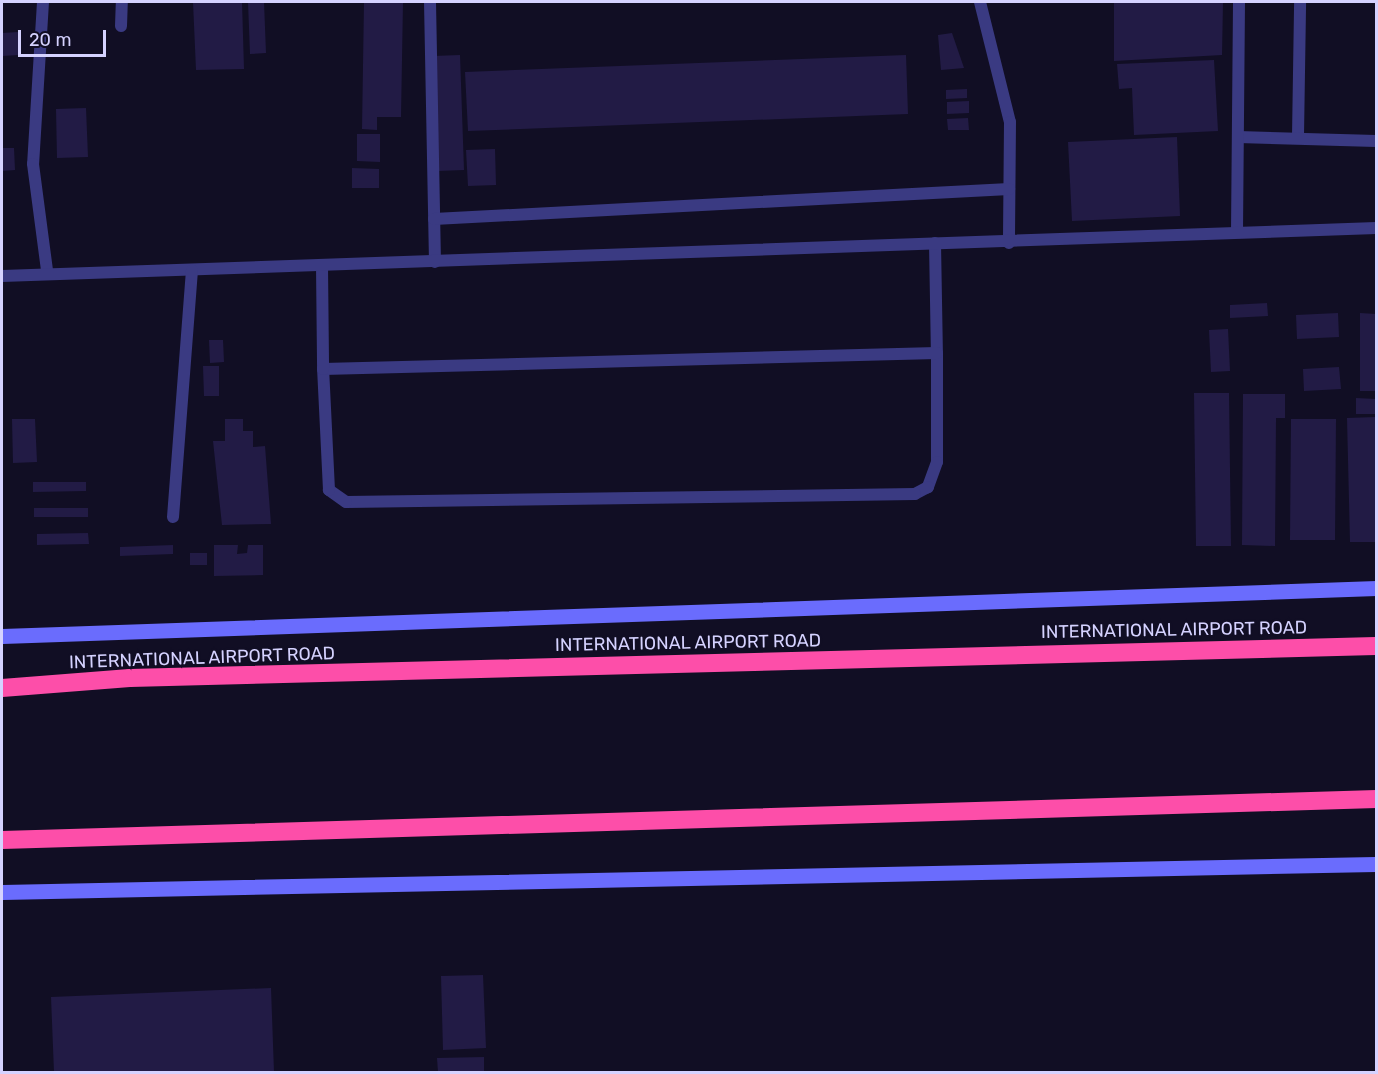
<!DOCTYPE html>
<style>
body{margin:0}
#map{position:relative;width:1378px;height:1074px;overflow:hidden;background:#110e24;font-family:Rubik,sans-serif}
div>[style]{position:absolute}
.building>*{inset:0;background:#221b45}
.lane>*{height:12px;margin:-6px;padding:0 6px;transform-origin:6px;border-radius:6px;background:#3a3a82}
.secondary>*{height:15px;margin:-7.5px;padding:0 7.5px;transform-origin:7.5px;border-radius:7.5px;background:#6a6cfd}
.highway>*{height:18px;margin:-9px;padding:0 9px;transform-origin:9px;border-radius:9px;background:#fd4ea9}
span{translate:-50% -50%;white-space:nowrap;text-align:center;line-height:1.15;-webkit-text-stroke:4.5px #110e24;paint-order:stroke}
.street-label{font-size:18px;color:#d5d2ff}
.frame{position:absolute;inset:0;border:3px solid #d5d2ff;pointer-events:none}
.scale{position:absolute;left:18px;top:30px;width:88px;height:27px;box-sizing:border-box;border:3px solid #d5d2ff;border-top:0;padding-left:8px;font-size:18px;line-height:21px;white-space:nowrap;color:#d5d2ff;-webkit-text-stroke:4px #110e24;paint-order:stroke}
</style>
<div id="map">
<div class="building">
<div style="clip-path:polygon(193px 2px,242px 2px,244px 69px,196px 70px)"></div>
<div style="clip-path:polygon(248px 2px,264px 2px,266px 53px,250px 54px)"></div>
<div style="clip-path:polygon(364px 2px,403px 2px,401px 117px,377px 117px,377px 130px,362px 129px)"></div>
<div style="clip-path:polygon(1114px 2px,1223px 2px,1222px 55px,1114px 61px)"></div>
<div style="clip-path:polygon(18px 32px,19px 55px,2px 56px,2px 33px)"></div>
<div style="clip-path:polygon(952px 33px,964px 68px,941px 70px,938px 35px)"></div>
<div style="clip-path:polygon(460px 55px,464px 170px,437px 171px,433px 56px)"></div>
<div style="clip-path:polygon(906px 55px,908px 114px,468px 131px,465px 72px)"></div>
<div style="clip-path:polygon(1214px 60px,1218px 131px,1134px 135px,1132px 88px,1119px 89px,1117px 64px)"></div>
<div style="clip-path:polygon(967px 89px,967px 98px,946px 99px,946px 90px)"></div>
<div style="clip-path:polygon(969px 101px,969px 113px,947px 114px,947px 102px)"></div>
<div style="clip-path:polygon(86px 108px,88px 157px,57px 158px,56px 109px)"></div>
<div style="clip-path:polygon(968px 118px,969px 130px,948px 130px,947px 119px)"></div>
<div style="clip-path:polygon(357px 134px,380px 134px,380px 162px,357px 161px)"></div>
<div style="clip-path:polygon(1177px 137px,1180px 216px,1072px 221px,1068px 142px)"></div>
<div style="clip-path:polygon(2px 148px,14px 148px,15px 170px,2px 171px)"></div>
<div style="clip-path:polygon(495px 149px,496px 185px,468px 186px,466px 150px)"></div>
<div style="clip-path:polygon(352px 168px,379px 169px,379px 188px,352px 188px)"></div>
<div style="clip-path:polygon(1267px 303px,1268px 316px,1230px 318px,1230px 305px)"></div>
<div style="clip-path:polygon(1338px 313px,1339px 337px,1297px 339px,1296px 315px)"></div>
<div style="clip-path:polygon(1360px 313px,1376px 314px,1376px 391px,1360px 391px)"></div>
<div style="clip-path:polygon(1228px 329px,1230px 371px,1211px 372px,1209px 330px)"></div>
<div style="clip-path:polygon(209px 340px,223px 340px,224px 362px,210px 363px)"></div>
<div style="clip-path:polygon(203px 366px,219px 366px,219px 396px,204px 396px)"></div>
<div style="clip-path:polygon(1339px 367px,1341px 389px,1304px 391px,1303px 369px)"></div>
<div style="clip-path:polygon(1194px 393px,1229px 393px,1231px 546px,1196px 546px)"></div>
<div style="clip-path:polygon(1243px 394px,1285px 394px,1285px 418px,1276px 418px,1275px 546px,1242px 545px)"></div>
<div style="clip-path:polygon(1356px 398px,1376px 399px,1376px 414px,1356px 414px)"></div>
<div style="clip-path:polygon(1376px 417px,1376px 542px,1350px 542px,1347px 418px)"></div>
<div style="clip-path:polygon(12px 419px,35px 419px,37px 462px,13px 463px)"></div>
<div style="clip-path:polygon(225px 419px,243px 419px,243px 431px,253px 431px,253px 447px,265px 446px,271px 524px,222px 525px,213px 441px,225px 441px)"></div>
<div style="clip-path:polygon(1291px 419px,1336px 419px,1335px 540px,1290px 540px)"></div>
<div style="clip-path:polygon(33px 482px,86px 482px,86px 491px,33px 492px)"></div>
<div style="clip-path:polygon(34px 508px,88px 508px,88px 517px,34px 517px)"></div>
<div style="clip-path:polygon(88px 533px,89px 544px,37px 545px,37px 534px)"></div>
<div style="clip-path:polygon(173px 545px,173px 554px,120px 556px,120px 547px)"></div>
<div style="clip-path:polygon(214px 545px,238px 545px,237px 554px,247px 553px,248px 545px,263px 545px,263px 575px,214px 576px)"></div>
<div style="clip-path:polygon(190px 553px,207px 553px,207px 565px,190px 565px)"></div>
<div style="clip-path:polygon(483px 975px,486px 1048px,443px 1050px,441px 976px)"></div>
<div style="clip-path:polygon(271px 988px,274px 1072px,54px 1072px,51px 997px)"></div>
<div style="clip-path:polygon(484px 1057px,484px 1072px,438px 1072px,437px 1058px)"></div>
</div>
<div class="lane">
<div style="left:43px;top:2px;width:162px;rotate:93.5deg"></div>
<div style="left:33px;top:164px;width:108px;rotate:82.5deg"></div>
<div style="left:430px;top:2px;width:260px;rotate:88.9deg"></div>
<div style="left:980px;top:2px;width:124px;rotate:76deg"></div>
<div style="left:1010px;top:122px;width:121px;rotate:90.5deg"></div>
<div style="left:121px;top:26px;width:24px;rotate:-88deg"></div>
<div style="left:1298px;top:136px;width:134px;rotate:-89.1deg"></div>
<div style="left:1238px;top:137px;width:138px;rotate:1.7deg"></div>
<div style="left:434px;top:219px;width:576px;rotate:-2.99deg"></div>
<div style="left:1237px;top:232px;width:230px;rotate:-89.5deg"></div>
<div style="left:935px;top:243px;width:110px;rotate:89deg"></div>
<div style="left:937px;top:353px;width:109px;rotate:90deg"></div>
<div style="left:937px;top:462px;width:27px;rotate:110deg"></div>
<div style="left:928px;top:487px;width:15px;rotate:152deg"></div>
<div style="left:915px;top:494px;width:569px;rotate:179.19deg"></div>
<div style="left:346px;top:502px;width:21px;rotate:-145deg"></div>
<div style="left:329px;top:490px;width:121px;rotate:-92.8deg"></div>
<div style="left:323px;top:369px;width:614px;rotate:-1.49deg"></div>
<div style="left:322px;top:266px;width:103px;rotate:89.4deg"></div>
<div style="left:2px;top:276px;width:1375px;rotate:-2deg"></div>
<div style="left:173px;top:517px;width:247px;rotate:-85.6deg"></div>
</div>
<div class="secondary">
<div style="left:2px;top:636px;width:1375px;rotate:-2deg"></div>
<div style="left:2px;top:892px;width:1374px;rotate:-1.17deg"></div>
</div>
<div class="highway">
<div style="left:2px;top:688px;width:128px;rotate:-4.5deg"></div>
<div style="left:130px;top:678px;width:1246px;rotate:-1.47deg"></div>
<div style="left:2px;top:840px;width:1375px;rotate:-1.71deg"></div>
</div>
<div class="street-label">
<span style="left:1174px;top:630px;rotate:-1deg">INTERNATIONAL AIRPORT ROAD</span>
<span style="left:688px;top:643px;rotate:-1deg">INTERNATIONAL AIRPORT ROAD</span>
<span style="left:202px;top:658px;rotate:-2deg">INTERNATIONAL AIRPORT ROAD</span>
</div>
<div class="frame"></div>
<div class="scale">20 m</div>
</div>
